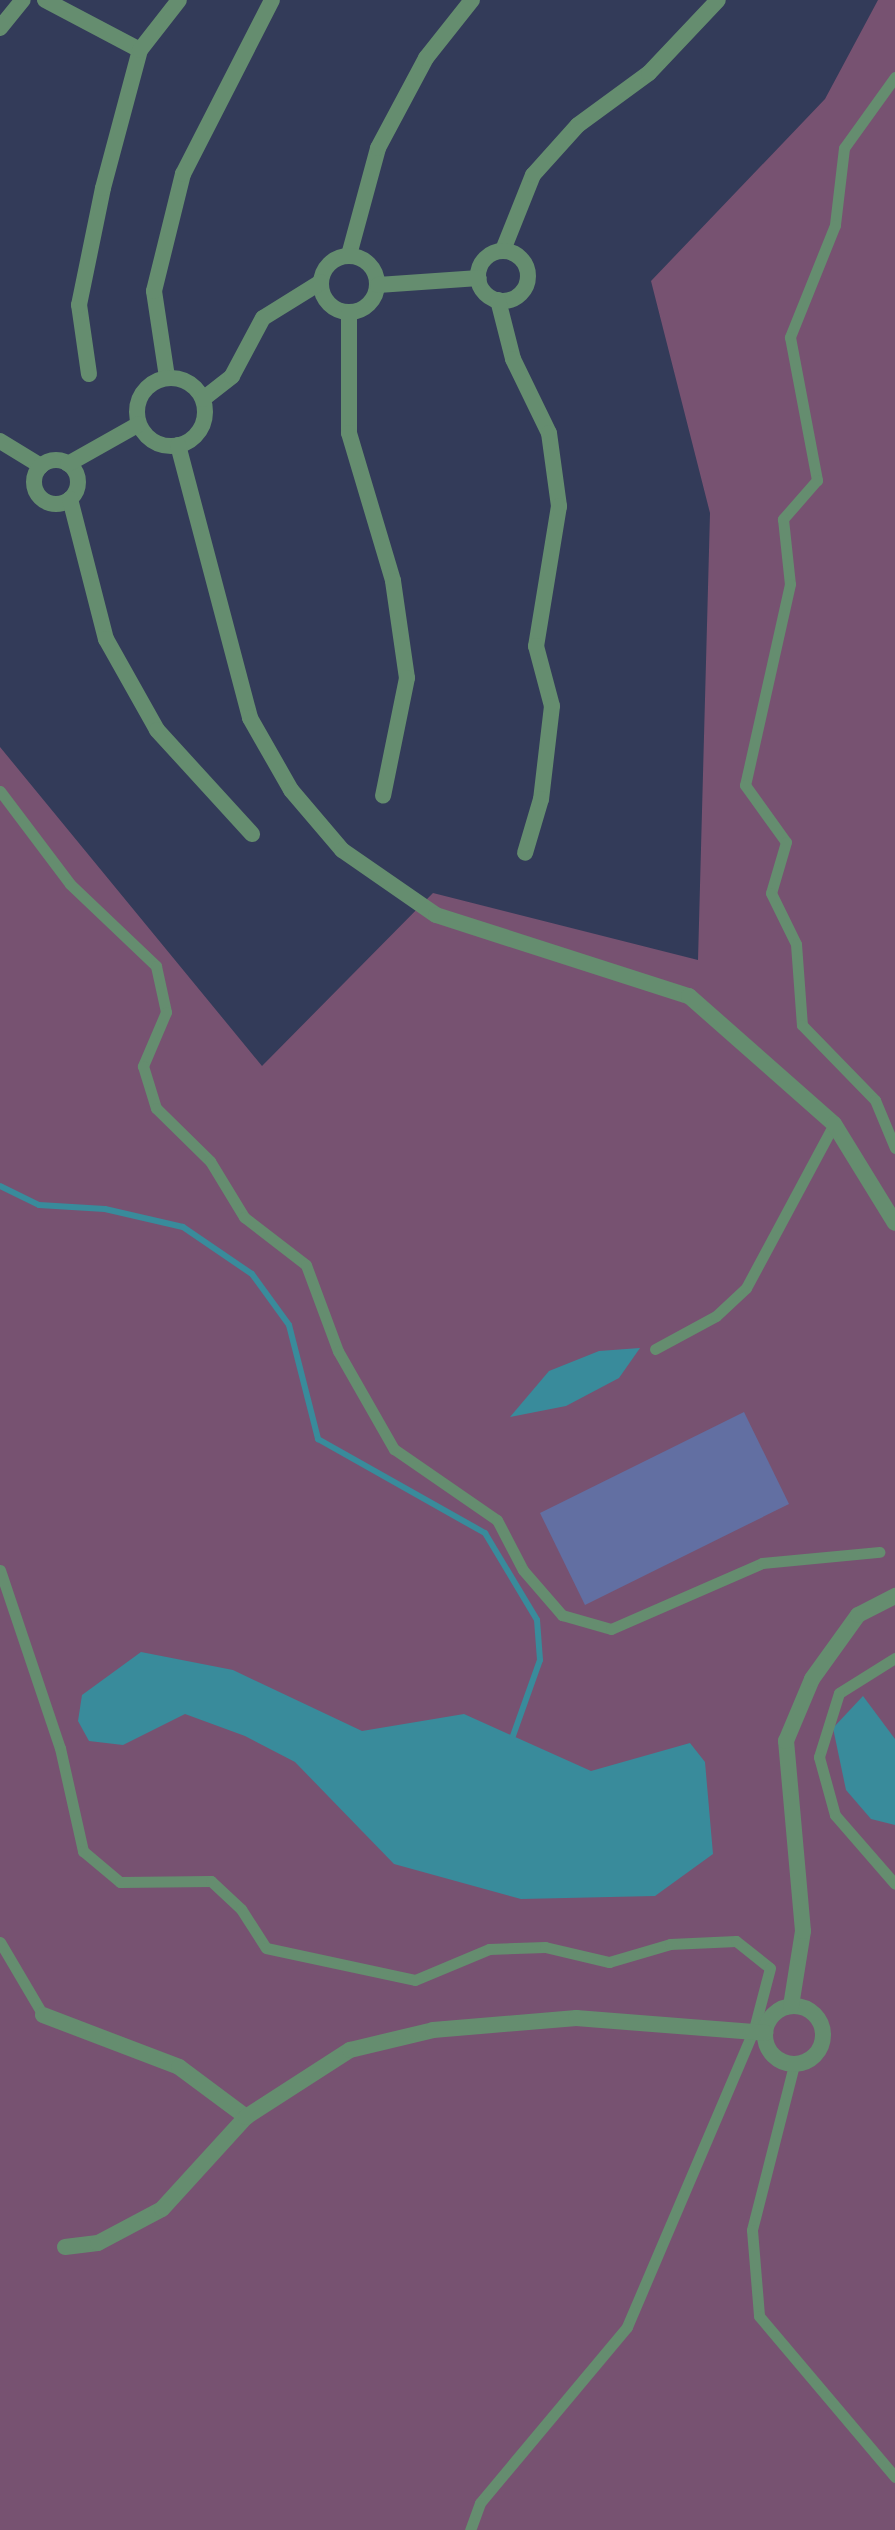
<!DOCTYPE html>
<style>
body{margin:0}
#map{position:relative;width:895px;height:2530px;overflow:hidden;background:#333b59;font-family:Helvetica,sans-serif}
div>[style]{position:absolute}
.green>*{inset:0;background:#775271}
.water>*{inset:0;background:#398b9b}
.stream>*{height:6px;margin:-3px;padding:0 3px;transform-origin:3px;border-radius:3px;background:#398b9b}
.building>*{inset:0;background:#626fa2}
.service>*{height:11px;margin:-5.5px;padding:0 5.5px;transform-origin:5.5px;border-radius:5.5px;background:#658d6f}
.minor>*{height:16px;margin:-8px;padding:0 8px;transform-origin:8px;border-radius:8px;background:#658d6f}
.minor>.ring{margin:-8px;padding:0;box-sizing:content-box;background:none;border:16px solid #658d6f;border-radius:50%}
span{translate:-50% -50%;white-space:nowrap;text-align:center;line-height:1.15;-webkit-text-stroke:6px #29304e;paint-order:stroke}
</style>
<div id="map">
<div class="green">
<div style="clip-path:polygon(878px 0,895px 0,895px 2530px,0 2530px,0 747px,262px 1066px,433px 893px,698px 960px,710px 513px,651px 281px,825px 99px)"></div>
</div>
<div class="water">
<div style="clip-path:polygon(640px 1348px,619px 1378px,566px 1406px,510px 1417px,549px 1371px,599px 1351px)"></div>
<div style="clip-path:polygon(141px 1652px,233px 1670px,362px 1731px,464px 1714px,591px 1771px,690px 1743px,705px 1762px,713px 1854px,655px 1896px,521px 1899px,394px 1864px,295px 1762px,245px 1736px,185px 1714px,123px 1745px,89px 1741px,78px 1721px,82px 1695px)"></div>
<div style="clip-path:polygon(863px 1696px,895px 1739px,895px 1825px,871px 1819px,846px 1790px,833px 1728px)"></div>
</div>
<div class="stream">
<div style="left:0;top:1186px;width:43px;rotate:26deg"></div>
<div style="left:39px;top:1205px;width:66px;rotate:3.5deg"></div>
<div style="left:105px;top:1209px;width:80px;rotate:13deg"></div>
<div style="left:183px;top:1227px;width:83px;rotate:34.3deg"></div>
<div style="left:252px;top:1274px;width:63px;rotate:54deg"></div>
<div style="left:289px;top:1325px;width:118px;rotate:75.7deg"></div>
<div style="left:318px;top:1439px;width:192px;rotate:29.4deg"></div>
<div style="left:485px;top:1533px;width:101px;rotate:59.1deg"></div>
<div style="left:537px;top:1620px;width:40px;rotate:85.7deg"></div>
<div style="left:540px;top:1660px;width:81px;rotate:109.6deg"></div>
</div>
<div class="building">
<div style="clip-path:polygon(744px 1412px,789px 1504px,585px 1605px,540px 1513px)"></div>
</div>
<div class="service">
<div style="left:895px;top:77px;width:87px;rotate:125.7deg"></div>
<div style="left:844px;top:148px;width:78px;rotate:96.7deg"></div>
<div style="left:835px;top:225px;width:121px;rotate:111.9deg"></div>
<div style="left:790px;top:337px;width:146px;rotate:79.3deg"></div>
<div style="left:817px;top:480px;width:52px;rotate:131.1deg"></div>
<div style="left:783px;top:519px;width:65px;rotate:83.9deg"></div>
<div style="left:790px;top:584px;width:206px;rotate:102.6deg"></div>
<div style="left:745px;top:785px;width:70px;rotate:54.3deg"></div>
<div style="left:786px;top:842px;width:53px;rotate:106.4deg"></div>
<div style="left:771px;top:893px;width:57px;rotate:63.9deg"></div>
<div style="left:796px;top:944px;width:81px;rotate:85.8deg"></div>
<div style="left:802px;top:1025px;width:105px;rotate:45.8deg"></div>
<div style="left:875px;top:1100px;width:52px;rotate:67.4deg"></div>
<div style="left:0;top:791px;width:116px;rotate:53deg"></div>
<div style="left:70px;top:884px;width:119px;rotate:43.6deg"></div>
<div style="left:156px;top:966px;width:47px;rotate:77.7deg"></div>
<div style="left:166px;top:1012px;width:59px;rotate:113.1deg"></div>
<div style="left:143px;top:1066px;width:44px;rotate:72.8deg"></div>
<div style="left:156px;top:1108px;width:76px;rotate:44.5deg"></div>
<div style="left:210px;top:1161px;width:66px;rotate:58.7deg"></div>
<div style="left:244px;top:1217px;width:78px;rotate:37.7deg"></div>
<div style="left:306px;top:1265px;width:92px;rotate:69.6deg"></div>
<div style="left:338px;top:1351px;width:113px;rotate:60.3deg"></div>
<div style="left:394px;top:1449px;width:125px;rotate:34.6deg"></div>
<div style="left:497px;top:1520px;width:56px;rotate:62.5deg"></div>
<div style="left:523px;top:1570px;width:60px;rotate:49.1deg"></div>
<div style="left:562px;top:1615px;width:51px;rotate:15.9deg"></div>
<div style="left:611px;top:1629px;width:165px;rotate:-23.6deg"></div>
<div style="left:762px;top:1563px;width:118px;rotate:-5.4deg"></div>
<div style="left:655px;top:1349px;width:69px;rotate:-28.4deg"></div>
<div style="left:716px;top:1316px;width:41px;rotate:-43deg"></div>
<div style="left:746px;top:1288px;width:186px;rotate:-61.8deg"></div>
<div style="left:0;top:1570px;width:188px;rotate:71.4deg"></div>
<div style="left:60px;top:1748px;width:106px;rotate:77.4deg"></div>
<div style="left:83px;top:1851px;width:48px;rotate:40deg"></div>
<div style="left:120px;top:1882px;width:91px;rotate:-0.6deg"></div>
<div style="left:211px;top:1881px;width:41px;rotate:43deg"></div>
<div style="left:241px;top:1909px;width:46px;rotate:57.3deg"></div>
<div style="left:266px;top:1948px;width:152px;rotate:12.1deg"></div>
<div style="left:415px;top:1980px;width:80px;rotate:-22.7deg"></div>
<div style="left:489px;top:1949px;width:56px;rotate:-2deg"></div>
<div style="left:545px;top:1947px;width:66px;rotate:13.2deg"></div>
<div style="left:609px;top:1962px;width:64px;rotate:-16.4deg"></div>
<div style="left:670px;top:1944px;width:66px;rotate:-2.6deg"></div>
<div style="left:736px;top:1941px;width:43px;rotate:38.5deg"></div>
<div style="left:770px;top:1968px;width:63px;rotate:104.7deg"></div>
<div style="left:754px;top:2029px;width:324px;rotate:113.1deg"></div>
<div style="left:627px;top:2327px;width:229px;rotate:129.9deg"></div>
<div style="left:480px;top:2503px;width:29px;rotate:110deg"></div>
<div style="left:895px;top:1658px;width:66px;rotate:148deg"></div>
<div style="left:839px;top:1693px;width:67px;rotate:107.4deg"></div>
<div style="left:819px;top:1757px;width:60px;rotate:74.6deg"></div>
<div style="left:835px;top:1815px;width:91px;rotate:49deg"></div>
<div style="left:0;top:1942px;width:85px;rotate:59.5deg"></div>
<div style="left:794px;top:2065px;width:170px;rotate:104.3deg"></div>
<div style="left:752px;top:2230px;width:86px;rotate:85.3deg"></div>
<div style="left:759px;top:2316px;width:211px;rotate:49.8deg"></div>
</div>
<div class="minor">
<div style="left:45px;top:0;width:107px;rotate:27.8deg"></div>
<div style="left:0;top:28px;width:36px;rotate:-51deg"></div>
<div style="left:503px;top:250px;width:81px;rotate:-68.2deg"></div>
<div style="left:533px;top:175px;width:67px;rotate:-48deg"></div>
<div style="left:578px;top:125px;width:88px;rotate:-36.2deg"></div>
<div style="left:649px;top:73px;width:100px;rotate:-46.6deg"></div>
<div class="ring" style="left:478px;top:251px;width:34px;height:34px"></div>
<div style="left:349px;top:255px;width:111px;rotate:-74.8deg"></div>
<div style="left:378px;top:148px;width:102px;rotate:-61.9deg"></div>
<div style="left:426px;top:58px;width:74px;rotate:-51.6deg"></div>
<div class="ring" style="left:321px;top:256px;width:40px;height:40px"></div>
<div style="left:378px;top:285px;width:101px;rotate:-4deg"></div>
<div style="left:498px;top:300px;width:61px;rotate:75.7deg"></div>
<div style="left:513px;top:359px;width:82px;rotate:64.1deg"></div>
<div style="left:549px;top:433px;width:74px;rotate:82.2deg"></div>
<div style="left:559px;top:506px;width:142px;rotate:99.3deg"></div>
<div style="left:536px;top:646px;width:62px;rotate:75.1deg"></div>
<div style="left:552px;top:706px;width:94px;rotate:96.7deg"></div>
<div style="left:541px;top:799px;width:56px;rotate:106.5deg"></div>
<div style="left:349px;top:312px;width:121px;rotate:90deg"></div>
<div style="left:349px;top:433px;width:154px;rotate:73.4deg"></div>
<div style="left:393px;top:581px;width:98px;rotate:81.8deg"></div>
<div style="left:407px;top:678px;width:120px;rotate:101.5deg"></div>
<div style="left:89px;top:374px;width:70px;rotate:-98.2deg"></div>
<div style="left:79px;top:305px;width:119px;rotate:-78.4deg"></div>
<div style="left:103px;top:188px;width:143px;rotate:-75deg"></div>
<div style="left:140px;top:50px;width:63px;rotate:-52deg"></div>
<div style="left:167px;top:377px;width:87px;rotate:-98.6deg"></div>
<div style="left:154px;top:291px;width:121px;rotate:-76.1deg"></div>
<div style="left:183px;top:174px;width:195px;rotate:-62.9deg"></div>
<div class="ring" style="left:137px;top:378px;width:52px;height:52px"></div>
<div style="left:203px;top:399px;width:37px;rotate:-38deg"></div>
<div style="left:232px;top:376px;width:66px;rotate:-61.9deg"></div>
<div style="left:263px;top:318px;width:68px;rotate:-31.8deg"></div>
<div style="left:0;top:441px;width:48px;rotate:31.4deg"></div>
<div style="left:178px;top:445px;width:282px;rotate:75.2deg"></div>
<div style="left:250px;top:718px;width:83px;rotate:60.3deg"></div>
<div style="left:291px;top:790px;width:79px;rotate:49.6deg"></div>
<div style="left:342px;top:850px;width:114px;rotate:34.7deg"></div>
<div style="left:436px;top:915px;width:266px;rotate:17.8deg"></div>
<div style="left:689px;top:996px;width:193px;rotate:41.4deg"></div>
<div style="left:834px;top:1124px;width:116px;rotate:58.4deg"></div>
<div class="ring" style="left:34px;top:460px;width:28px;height:28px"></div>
<div style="left:68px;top:464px;width:81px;rotate:-29.4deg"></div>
<div style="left:70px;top:499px;width:145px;rotate:75.6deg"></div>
<div style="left:106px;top:639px;width:104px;rotate:60.7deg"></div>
<div style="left:157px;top:730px;width:141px;rotate:47.6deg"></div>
<div class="ring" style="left:765px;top:2006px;width:42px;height:42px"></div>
<div style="left:791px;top:2006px;width:76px;rotate:-80.9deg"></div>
<div style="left:803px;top:1931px;width:191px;rotate:-95.1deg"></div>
<div style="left:786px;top:1741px;width:67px;rotate:-67.2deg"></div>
<div style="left:812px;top:1679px;width:79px;rotate:-54.3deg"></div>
<div style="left:858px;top:1615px;width:42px;rotate:-27.2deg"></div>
<div style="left:43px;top:2015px;width:146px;rotate:20.9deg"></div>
<div style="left:179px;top:2067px;width:84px;rotate:36.7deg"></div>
<div style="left:65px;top:2247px;width:33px;rotate:-7deg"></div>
<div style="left:98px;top:2243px;width:72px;rotate:-28deg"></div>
<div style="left:162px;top:2209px;width:125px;rotate:-47.6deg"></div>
<div style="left:246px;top:2117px;width:124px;rotate:-32.8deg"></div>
<div style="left:350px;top:2050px;width:85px;rotate:-13.5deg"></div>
<div style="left:433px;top:2030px;width:144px;rotate:-4.8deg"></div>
<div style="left:576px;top:2018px;width:190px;rotate:4.5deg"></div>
</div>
</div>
